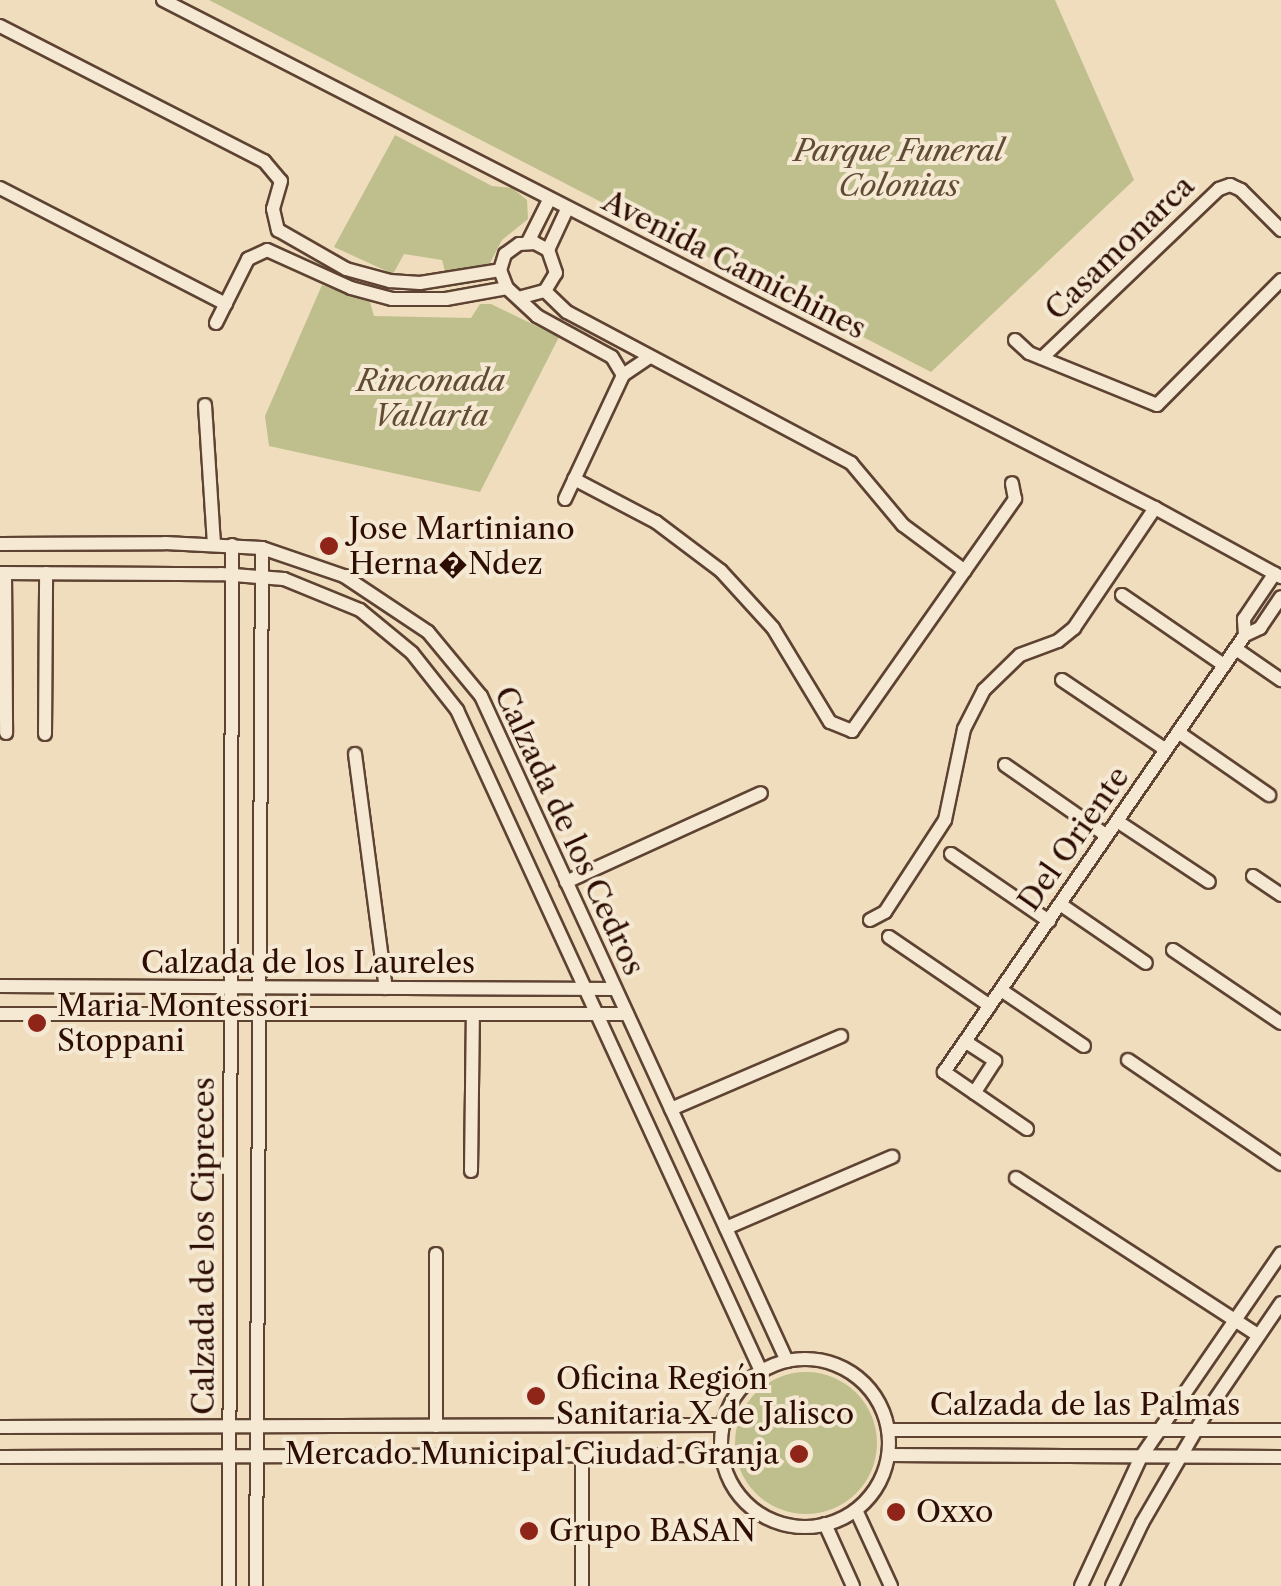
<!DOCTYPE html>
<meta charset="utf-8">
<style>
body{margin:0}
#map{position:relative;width:1281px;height:1586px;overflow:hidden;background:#efddbd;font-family:"Libre Caslon Text",serif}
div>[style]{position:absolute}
.green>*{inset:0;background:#bfbf8d}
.round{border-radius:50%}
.roads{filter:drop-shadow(2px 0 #5e4232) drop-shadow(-2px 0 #5e4232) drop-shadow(0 2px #5e4232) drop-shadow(0 -2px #5e4232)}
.minor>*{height:12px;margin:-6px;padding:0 6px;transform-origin:6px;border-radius:6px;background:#f5e9d4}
.minor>.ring{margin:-6px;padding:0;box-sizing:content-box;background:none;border:12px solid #f5e9d4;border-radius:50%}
.dots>*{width:28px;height:28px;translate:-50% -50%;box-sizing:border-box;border:5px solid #f5e9d4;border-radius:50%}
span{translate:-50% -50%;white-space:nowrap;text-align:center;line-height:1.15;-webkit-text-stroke:8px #f5e9d4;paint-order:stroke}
.park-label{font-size:30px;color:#614c33;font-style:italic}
.street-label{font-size:30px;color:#2e0e03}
.poi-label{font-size:30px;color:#2e0e03}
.left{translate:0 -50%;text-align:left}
.right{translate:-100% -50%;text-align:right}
</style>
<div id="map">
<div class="green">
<div style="clip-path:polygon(209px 0,1055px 0,1134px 180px,931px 372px)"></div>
<div style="clip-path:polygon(395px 135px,492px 186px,512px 188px,527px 200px,528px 219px,502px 240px,490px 263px,446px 275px,442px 260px,404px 254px,393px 274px,334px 247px)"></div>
<div style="clip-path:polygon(322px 285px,370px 302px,374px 316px,471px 318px,480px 304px,491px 304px,559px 337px,480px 492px,269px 446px,265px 416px)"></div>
<div class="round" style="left:735px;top:1372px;width:142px;height:142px"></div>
</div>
<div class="roads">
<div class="minor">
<div style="left:163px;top:0;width:1115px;rotate:27.12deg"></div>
<div style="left:1155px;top:508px;width:144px;rotate:28.7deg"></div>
<div style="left:0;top:26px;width:297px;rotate:27.1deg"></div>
<div style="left:264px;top:161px;width:26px;rotate:50deg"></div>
<div style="left:281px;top:181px;width:29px;rotate:106deg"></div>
<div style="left:273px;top:209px;width:22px;rotate:77deg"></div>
<div style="left:278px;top:230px;width:78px;rotate:29.8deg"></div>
<div style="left:346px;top:269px;width:46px;rotate:15.3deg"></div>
<div style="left:390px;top:281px;width:30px;rotate:4deg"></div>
<div style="left:420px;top:283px;width:81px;rotate:-9.2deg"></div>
<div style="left:0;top:188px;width:254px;rotate:27.2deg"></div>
<div style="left:528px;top:242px;width:47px;rotate:-63.4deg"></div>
<div style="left:548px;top:250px;width:45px;rotate:-65.1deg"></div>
<div style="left:545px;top:291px;width:30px;rotate:44deg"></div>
<div style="left:567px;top:312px;width:322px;rotate:28deg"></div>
<div style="left:851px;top:463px;width:81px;rotate:50deg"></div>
<div style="left:903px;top:525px;width:77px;rotate:36.6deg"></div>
<div style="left:522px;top:297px;width:24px;rotate:-15deg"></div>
<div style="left:545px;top:291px;width:21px;rotate:-59deg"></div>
<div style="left:556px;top:273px;width:24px;rotate:-109deg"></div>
<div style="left:548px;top:250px;width:15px;rotate:-152deg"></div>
<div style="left:535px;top:243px;width:16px;rotate:176deg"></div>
<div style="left:519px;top:244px;width:17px;rotate:144deg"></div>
<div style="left:505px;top:254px;width:17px;rotate:107deg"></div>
<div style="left:500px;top:270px;width:19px;rotate:69deg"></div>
<div style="left:507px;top:288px;width:41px;rotate:43deg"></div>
<div style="left:537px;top:316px;width:85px;rotate:28.7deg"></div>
<div style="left:612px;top:357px;width:21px;rotate:59deg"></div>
<div style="left:216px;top:323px;width:72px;rotate:-63.4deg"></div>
<div style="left:248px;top:259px;width:21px;rotate:-25deg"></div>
<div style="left:267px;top:250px;width:92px;rotate:24.3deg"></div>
<div style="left:351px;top:288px;width:42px;rotate:15deg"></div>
<div style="left:392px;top:299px;width:54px"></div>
<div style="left:446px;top:299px;width:62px;rotate:-10.2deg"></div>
<div style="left:1015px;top:340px;width:19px;rotate:43deg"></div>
<div style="left:1029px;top:353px;width:138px;rotate:22.1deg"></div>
<div style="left:1157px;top:405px;width:176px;rotate:-45.2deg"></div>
<div style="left:1042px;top:358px;width:245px;rotate:-43.7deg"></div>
<div style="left:1219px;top:189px;width:12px;rotate:-20deg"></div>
<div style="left:1230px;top:185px;width:12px;rotate:24deg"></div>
<div style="left:1241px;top:190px;width:57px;rotate:45deg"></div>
<div style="left:623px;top:375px;width:32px;rotate:-34deg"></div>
<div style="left:205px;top:405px;width:139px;rotate:86.3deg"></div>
<div style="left:574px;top:479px;width:93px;rotate:27.7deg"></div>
<div style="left:656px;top:522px;width:81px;rotate:37deg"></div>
<div style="left:721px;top:571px;width:77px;rotate:47.6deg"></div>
<div style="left:773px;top:628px;width:110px;rotate:58.8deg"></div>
<div style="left:830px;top:722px;width:24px;rotate:22deg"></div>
<div style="left:852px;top:731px;width:284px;rotate:-54.9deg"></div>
<div style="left:1015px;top:499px;width:16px;rotate:-101deg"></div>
<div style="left:565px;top:499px;width:137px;rotate:-64.9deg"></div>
<div style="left:0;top:544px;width:165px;rotate:-0.3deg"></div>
<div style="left:165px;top:543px;width:97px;rotate:3deg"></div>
<div style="left:262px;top:548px;width:87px;rotate:18.9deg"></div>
<div style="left:344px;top:576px;width:101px;rotate:33.7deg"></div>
<div style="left:428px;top:632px;width:83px;rotate:50.4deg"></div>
<div style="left:481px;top:696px;width:732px;rotate:65.29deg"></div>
<div style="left:0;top:573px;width:221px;rotate:0.3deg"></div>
<div style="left:221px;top:574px;width:63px;rotate:4.5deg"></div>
<div style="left:284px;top:579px;width:82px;rotate:22.2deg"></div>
<div style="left:360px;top:610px;width:67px;rotate:39.6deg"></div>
<div style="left:412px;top:653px;width:73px;rotate:51.7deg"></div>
<div style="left:457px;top:710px;width:728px;rotate:65.3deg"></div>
<div style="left:5px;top:573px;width:160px;rotate:89.6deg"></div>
<div style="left:1122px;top:595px;width:124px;rotate:34.5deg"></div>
<div style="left:1245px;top:635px;width:16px;rotate:-94deg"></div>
<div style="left:1244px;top:619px;width:55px;rotate:-56deg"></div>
<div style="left:1245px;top:635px;width:17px;rotate:-25deg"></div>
<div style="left:1260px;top:628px;width:37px;rotate:-56deg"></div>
<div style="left:1236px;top:649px;width:55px;rotate:34.6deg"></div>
<div style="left:1062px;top:680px;width:125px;rotate:33.9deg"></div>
<div style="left:1178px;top:732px;width:111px;rotate:34.7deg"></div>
<div style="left:45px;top:734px;width:161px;rotate:-89.6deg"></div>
<div style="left:355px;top:754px;width:236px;rotate:82.5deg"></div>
<div style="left:1005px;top:765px;width:124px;rotate:34.8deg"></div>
<div style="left:1117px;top:821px;width:110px;rotate:33.5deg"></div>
<div style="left:951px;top:854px;width:119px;rotate:34.4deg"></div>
<div style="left:1253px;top:876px;width:34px;rotate:34deg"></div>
<div style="left:566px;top:882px;width:214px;rotate:-24.5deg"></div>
<div style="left:1060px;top:904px;width:104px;rotate:34.5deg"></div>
<div style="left:870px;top:920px;width:17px;rotate:-28deg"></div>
<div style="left:885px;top:912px;width:110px;rotate:-56.9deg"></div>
<div style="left:945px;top:820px;width:93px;rotate:-78.2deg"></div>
<div style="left:964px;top:729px;width:44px;rotate:-62.9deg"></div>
<div style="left:984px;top:690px;width:50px;rotate:-44.2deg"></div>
<div style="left:1020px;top:655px;width:40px;rotate:-20.2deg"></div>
<div style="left:1058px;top:641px;width:21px;rotate:-39deg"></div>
<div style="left:1074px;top:628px;width:145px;rotate:-56deg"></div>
<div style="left:889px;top:937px;width:122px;rotate:34.3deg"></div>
<div style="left:1173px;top:950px;width:130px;rotate:34.1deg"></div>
<div style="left:0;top:986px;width:615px;rotate:0.28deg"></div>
<div style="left:1001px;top:990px;width:100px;rotate:34deg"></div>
<div style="left:0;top:1014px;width:627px"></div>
<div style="left:966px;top:1042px;width:35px;rotate:33deg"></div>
<div style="left:995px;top:1061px;width:38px;rotate:123deg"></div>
<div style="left:1128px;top:1060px;width:185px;rotate:34.2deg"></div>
<div style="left:671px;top:1109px;width:185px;rotate:-23.2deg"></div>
<div style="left:1027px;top:1129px;width:101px;rotate:-145.5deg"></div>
<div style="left:944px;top:1072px;width:531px;rotate:-55.44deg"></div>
<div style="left:471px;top:1171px;width:155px;rotate:-89.3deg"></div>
<div style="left:1016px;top:1178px;width:288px;rotate:33deg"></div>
<div style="left:726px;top:1228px;width:181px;rotate:-23.2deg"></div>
<div style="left:436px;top:1254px;width:172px;rotate:90deg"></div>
<div class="ring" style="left:721px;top:1359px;width:156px;height:156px"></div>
<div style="left:0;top:1427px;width:723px;rotate:-0.16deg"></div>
<div style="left:888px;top:1430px;width:393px"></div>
<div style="left:582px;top:1455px;width:131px;rotate:90deg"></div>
<div style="left:889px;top:1455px;width:392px;rotate:0.3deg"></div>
<div style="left:0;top:1457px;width:722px;rotate:-0.16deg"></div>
<div style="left:856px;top:1510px;width:84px;rotate:65.3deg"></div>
<div style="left:825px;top:1524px;width:68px;rotate:65.7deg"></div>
<div style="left:229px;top:1586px;width:1041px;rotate:-89.83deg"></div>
<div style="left:256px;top:1586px;width:1038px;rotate:-89.67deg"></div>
<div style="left:1081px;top:1586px;width:142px;rotate:-65.1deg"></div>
<div style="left:1141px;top:1457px;width:247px;rotate:-55.5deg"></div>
<div style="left:1112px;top:1586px;width:70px;rotate:-64.5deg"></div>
<div style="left:1142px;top:1523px;width:127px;rotate:-59.8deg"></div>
<div style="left:1206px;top:1413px;width:133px;rotate:-55.7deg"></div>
</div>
</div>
<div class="dots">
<div style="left:329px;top:546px;background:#8f2418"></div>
<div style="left:37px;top:1023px;background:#8f2418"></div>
<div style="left:536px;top:1396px;background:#8f2418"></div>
<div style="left:799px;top:1454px;background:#8f2418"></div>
<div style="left:896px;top:1512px;background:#8f2418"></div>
<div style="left:529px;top:1531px;background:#8f2418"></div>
</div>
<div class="park-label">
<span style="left:899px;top:168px">Parque Funeral<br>Colonias</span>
<span style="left:431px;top:398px">Rinconada<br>Vallarta</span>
</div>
<div class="street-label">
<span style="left:1120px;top:248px;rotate:-44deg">Casamonarca</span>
<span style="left:734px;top:265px;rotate:27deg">Avenida Camichines</span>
<span style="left:569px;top:831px;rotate:65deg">Calzada de los Cedros</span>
<span style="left:1074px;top:839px;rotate:-55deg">Del Oriente</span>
<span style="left:308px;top:963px">Calzada de los Laureles</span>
<span style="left:204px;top:1246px;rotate:-90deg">Calzada de los Cipreces</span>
<span style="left:1085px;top:1405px">Calzada de las Palmas</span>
</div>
<div class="poi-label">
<span class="left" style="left:349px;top:546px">Jose Martiniano<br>Herna�Ndez</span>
<span class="left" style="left:57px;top:1023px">Maria Montessori<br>Stoppani</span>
<span class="left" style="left:556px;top:1396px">Oficina Región<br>Sanitaria X de Jalisco</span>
<span class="right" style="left:779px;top:1454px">Mercado Municipal Ciudad Granja</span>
<span class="left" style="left:916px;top:1512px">Oxxo</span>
<span class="left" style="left:549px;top:1531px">Grupo BASAN</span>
</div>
</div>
